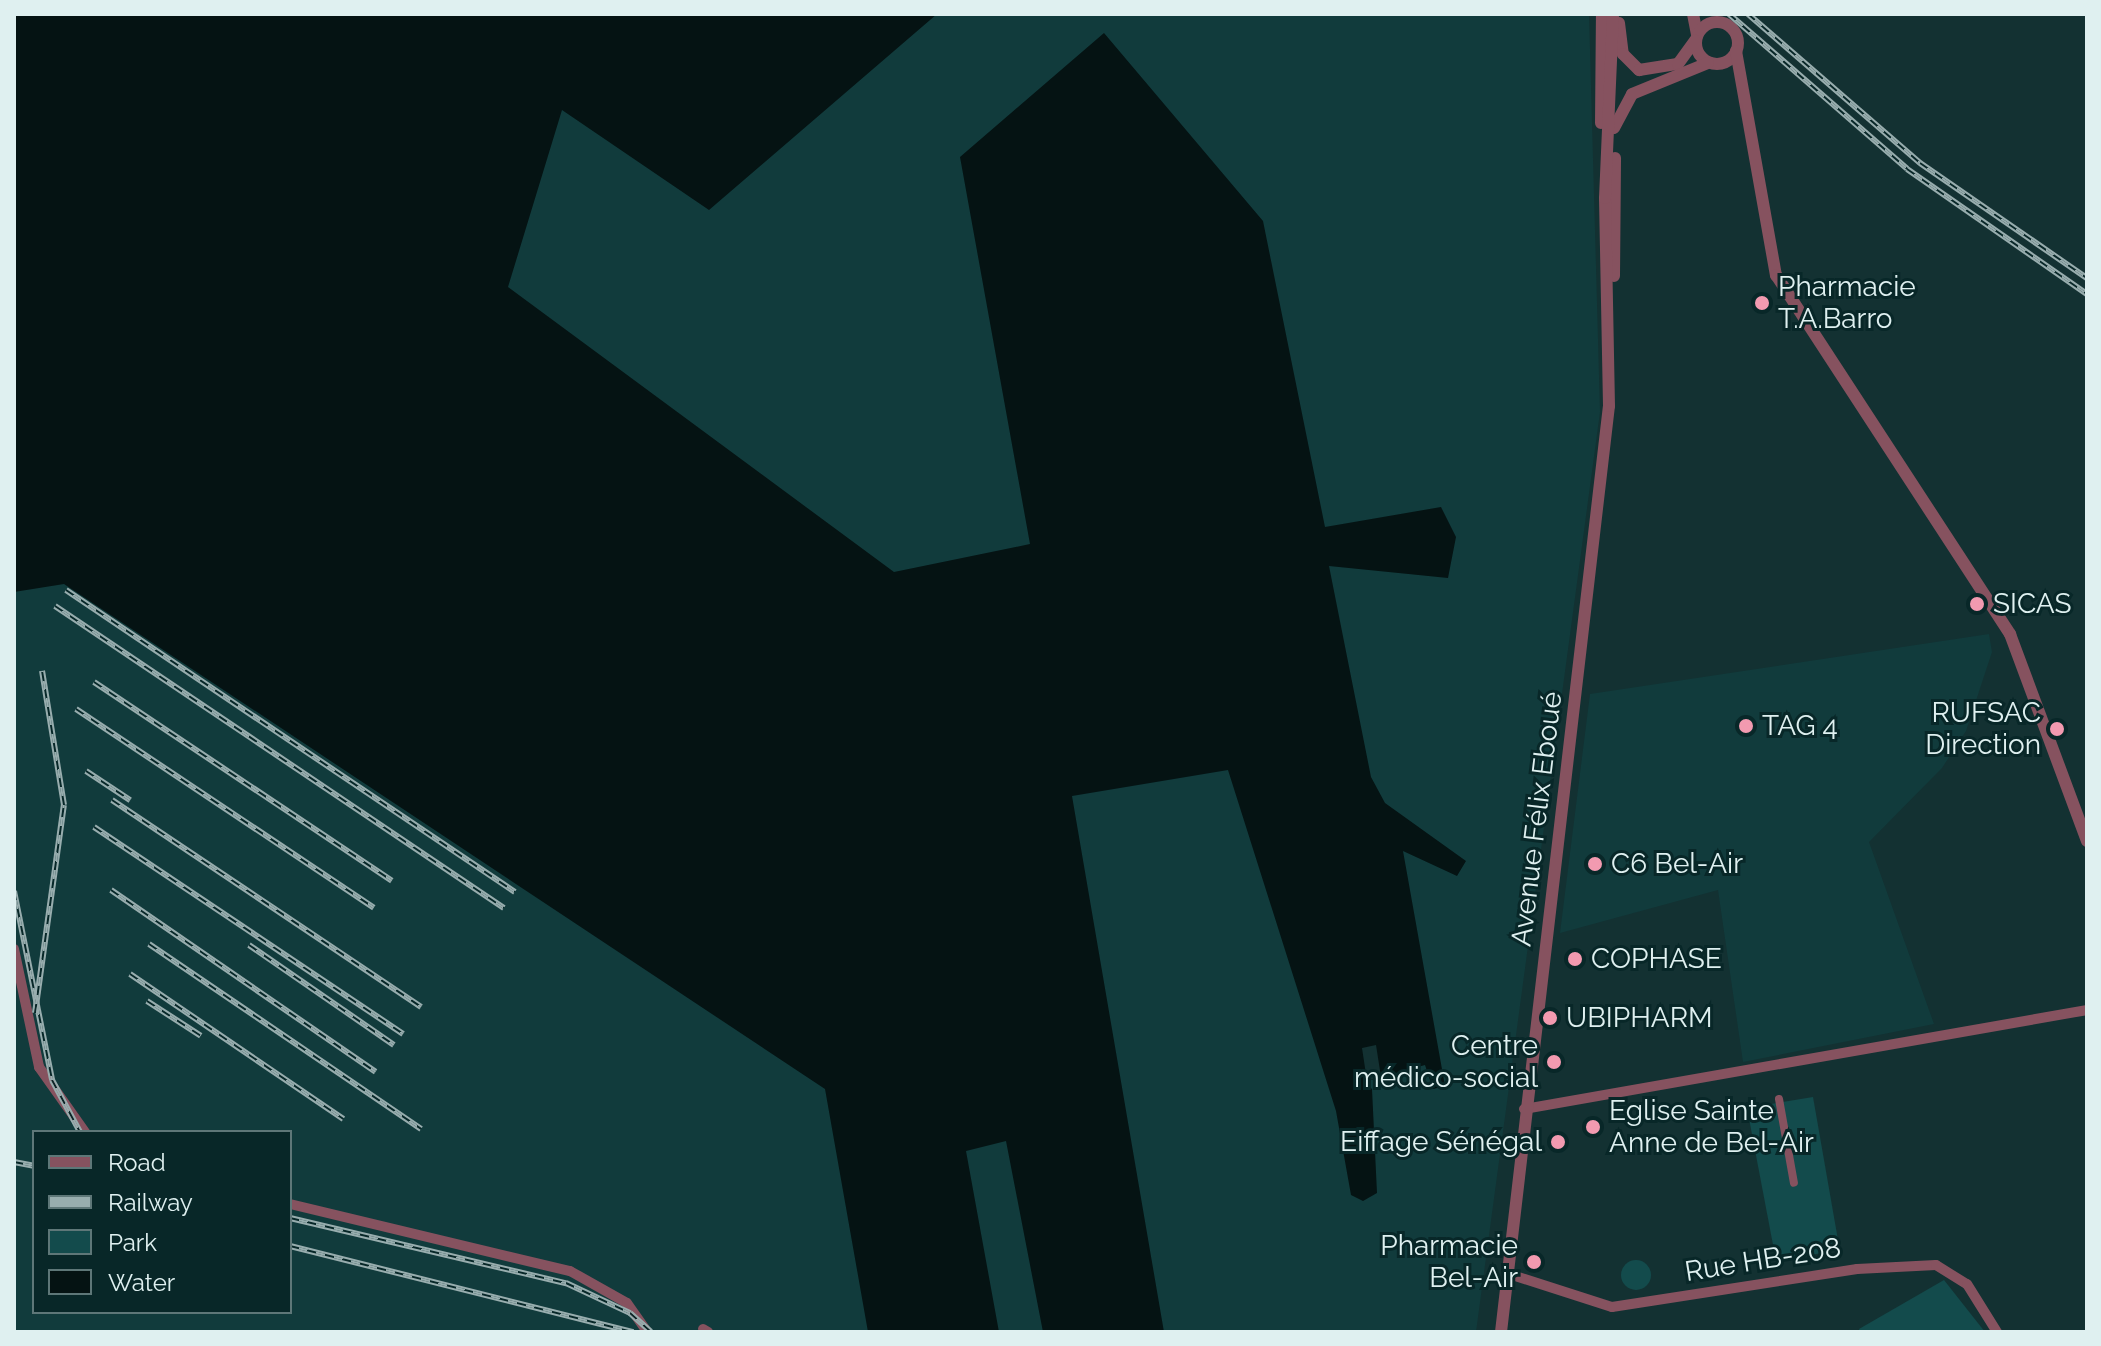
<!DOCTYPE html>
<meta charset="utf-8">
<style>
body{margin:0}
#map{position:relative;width:2101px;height:1346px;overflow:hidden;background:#133132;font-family:Raleway,sans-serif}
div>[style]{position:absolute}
.built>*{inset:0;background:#113b3c}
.green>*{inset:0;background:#134b4c}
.round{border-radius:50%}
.water>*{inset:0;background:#051313}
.pier>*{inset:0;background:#133132}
.pedestrian>*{height:8px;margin:-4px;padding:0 4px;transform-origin:4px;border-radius:4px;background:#86525f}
.minor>*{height:10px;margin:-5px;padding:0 5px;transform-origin:5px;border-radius:5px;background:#86525f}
.tertiary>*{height:12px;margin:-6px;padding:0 6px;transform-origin:6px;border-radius:6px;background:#86525f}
.tertiary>.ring{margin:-6px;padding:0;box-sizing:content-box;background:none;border:12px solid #86525f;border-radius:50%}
.rail>*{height:6px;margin-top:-3px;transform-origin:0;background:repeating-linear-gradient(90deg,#082728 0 9px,#98adae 0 18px);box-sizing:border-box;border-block:2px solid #98adae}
.dots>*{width:22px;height:22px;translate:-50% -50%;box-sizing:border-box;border:4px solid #082728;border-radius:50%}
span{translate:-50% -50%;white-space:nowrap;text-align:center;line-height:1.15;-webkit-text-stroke:6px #082728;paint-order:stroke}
.poi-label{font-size:28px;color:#dff0f0}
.left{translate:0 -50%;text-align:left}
.right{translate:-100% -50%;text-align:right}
.street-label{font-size:28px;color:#dff0f0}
.frame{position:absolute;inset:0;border:16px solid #dff0f0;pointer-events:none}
.legend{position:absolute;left:32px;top:1130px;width:260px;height:184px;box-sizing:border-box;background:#082728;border:2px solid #5e7778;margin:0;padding:10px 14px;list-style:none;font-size:24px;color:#dff0f0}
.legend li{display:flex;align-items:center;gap:16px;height:40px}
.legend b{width:40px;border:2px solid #5e7778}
</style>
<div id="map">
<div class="built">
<div style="clip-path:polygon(evenodd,14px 14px,1589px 14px,1600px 412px,1476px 1332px,14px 1332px,14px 14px,34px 1132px,290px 1132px,290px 1312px,34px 1312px,34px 1132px)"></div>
<div style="clip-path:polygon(1989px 634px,1992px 652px,1966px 731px,1942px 768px,1869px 842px,1934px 1024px,1743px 1062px,1718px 890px,1560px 933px,1590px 694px)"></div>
</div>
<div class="green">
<div style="clip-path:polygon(1813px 1097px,1838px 1240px,1828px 1252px,1786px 1259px,1774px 1250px,1747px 1108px)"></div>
<div class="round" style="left:1621px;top:1260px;width:30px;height:30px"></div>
<div style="clip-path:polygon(1944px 1280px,1985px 1332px,1860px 1332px,1859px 1329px)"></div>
</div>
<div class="water">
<div style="clip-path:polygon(14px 14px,937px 14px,709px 210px,562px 110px,508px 287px,894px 572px,1030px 544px,960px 157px,1104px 33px,1263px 221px,1325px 527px,1441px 507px,1456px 537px,1448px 578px,1329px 566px,1371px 777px,1385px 803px,1466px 861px,1457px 876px,1403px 851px,1445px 1086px,1433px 1089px,1425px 1065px,1364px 1082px,1372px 1089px,1377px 1193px,1363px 1201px,1351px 1195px,1336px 1111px,1228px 770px,1072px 796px,1164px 1332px,1043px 1332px,1006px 1141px,966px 1151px,999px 1332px,868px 1332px,825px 1089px,64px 584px,14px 592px)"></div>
</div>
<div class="pier">
<div style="clip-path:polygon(1376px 1045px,1381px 1077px,1367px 1081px,1362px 1048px)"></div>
</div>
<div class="pedestrian">
<div style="left:1779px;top:1099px;width:85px;rotate:79.9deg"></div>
</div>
<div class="minor">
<div style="left:14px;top:949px;width:121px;rotate:78deg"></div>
<div style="left:39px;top:1067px;width:80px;rotate:54.7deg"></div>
<div style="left:1524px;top:1109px;width:572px;rotate:-9.97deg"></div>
<div style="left:290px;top:1204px;width:288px;rotate:13.5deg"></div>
<div style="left:570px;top:1271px;width:65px;rotate:29.3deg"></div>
<div style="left:627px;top:1303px;width:35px;rotate:55deg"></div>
<div style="left:1509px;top:1274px;width:108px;rotate:17.8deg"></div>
<div style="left:1612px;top:1307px;width:248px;rotate:-8.8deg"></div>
<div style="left:1857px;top:1269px;width:79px;rotate:-2.9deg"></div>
<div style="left:1936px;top:1265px;width:36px;rotate:32deg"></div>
<div style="left:1967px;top:1284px;width:57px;rotate:58deg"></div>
<div style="left:703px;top:1329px;width:6px;rotate:31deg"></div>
</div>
<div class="tertiary">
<div style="left:1693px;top:14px;width:20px;rotate:79deg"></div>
<div class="ring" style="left:1696px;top:22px;width:30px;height:30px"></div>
<div style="left:1619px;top:23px;width:31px;rotate:83deg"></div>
<div style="left:1623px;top:54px;width:23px;rotate:45deg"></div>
<div style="left:1639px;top:70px;width:39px;rotate:-9deg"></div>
<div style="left:1678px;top:64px;width:29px;rotate:-54deg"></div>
<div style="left:1736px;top:51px;width:228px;rotate:79.9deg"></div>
<div style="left:1776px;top:275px;width:429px;rotate:56.9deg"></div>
<div style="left:2010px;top:634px;width:221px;rotate:69.6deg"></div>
<div style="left:1601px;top:123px;width:109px;rotate:-89.5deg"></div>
<div style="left:1614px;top:128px;width:38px;rotate:-62deg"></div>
<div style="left:1632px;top:94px;width:82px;rotate:-22.2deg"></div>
<div style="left:1614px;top:276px;width:118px;rotate:-89.5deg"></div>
<div style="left:1501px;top:1332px;width:932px;rotate:-83.35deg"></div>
<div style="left:1609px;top:406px;width:208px;rotate:-91.1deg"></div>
<div style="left:1605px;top:198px;width:184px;rotate:-87.5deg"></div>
</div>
<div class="rail">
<div style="left:1729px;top:14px;width:236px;rotate:41deg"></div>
<div style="left:1907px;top:169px;width:219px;rotate:34.8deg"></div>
<div style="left:1748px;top:14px;width:228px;rotate:40.9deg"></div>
<div style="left:1920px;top:163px;width:203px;rotate:34.6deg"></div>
<div style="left:66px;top:590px;width:541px;rotate:33.93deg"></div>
<div style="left:55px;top:606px;width:541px;rotate:33.93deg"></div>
<div style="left:94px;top:682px;width:358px;rotate:33.7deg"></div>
<div style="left:76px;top:709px;width:358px;rotate:33.7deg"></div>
<div style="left:86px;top:771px;width:53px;rotate:33.4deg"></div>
<div style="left:112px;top:800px;width:372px;rotate:33.8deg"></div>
<div style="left:94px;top:827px;width:372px;rotate:33.8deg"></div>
<div style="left:111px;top:890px;width:321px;rotate:34.5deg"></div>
<div style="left:14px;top:891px;width:193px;rotate:78.6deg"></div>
<div style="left:52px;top:1080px;width:59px;rotate:61.7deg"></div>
<div style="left:149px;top:944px;width:329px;rotate:34.2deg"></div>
<div style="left:249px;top:945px;width:176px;rotate:34.6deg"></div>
<div style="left:130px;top:974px;width:258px;rotate:34.2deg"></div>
<div style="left:147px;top:1001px;width:64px;rotate:32.9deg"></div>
<div style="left:35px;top:1013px;width:210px;rotate:-82.1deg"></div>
<div style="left:64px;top:805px;width:136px;rotate:-99.3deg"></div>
<div style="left:14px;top:1162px;width:20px;rotate:11deg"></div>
<div style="left:290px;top:1218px;width:284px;rotate:13.3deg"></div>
<div style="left:566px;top:1283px;width:71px;rotate:25.1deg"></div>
<div style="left:630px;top:1313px;width:28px;rotate:42deg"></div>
<div style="left:290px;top:1246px;width:354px;rotate:14.1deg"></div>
</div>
<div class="dots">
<div style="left:1762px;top:303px;background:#f29ab0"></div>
<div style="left:1977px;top:604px;background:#f29ab0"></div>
<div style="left:1746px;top:726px;background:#f29ab0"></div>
<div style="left:2057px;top:729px;background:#f29ab0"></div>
<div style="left:1595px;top:864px;background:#f29ab0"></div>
<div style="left:1575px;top:959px;background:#f29ab0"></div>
<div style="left:1550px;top:1018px;background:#f29ab0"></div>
<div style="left:1554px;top:1062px;background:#f29ab0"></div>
<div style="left:1593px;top:1127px;background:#f29ab0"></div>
<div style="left:1558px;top:1142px;background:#f29ab0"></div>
<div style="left:1534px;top:1262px;background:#f29ab0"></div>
</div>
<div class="poi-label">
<span class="left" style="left:1778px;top:303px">Pharmacie<br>T.A.Barro</span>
<span class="left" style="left:1993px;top:604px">SICAS</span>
<span class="right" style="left:2041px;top:729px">RUFSAC<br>Direction</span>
<span class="left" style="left:1762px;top:726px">TAG 4</span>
<span class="left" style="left:1611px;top:864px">C6 Bel-Air</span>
<span class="left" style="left:1591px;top:959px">COPHASE</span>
<span class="left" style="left:1566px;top:1018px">UBIPHARM</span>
<span class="right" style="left:1538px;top:1062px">Centre<br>médico-social</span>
<span class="left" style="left:1609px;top:1127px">Eglise Sainte<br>Anne de Bel-Air</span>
<span class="right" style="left:1542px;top:1142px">Eiffage Sénégal</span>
<span class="right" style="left:1518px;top:1262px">Pharmacie<br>Bel-Air</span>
</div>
<div class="street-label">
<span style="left:1537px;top:819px;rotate:-83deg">Avenue Félix Eboué</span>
<span style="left:1763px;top:1260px;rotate:-9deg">Rue HB-208</span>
</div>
<div class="frame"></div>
<ul class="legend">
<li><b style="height:10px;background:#86525f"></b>Road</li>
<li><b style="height:10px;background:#98adae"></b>Railway</li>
<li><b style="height:22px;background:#134b4c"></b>Park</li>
<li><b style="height:22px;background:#051313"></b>Water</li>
</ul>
</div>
